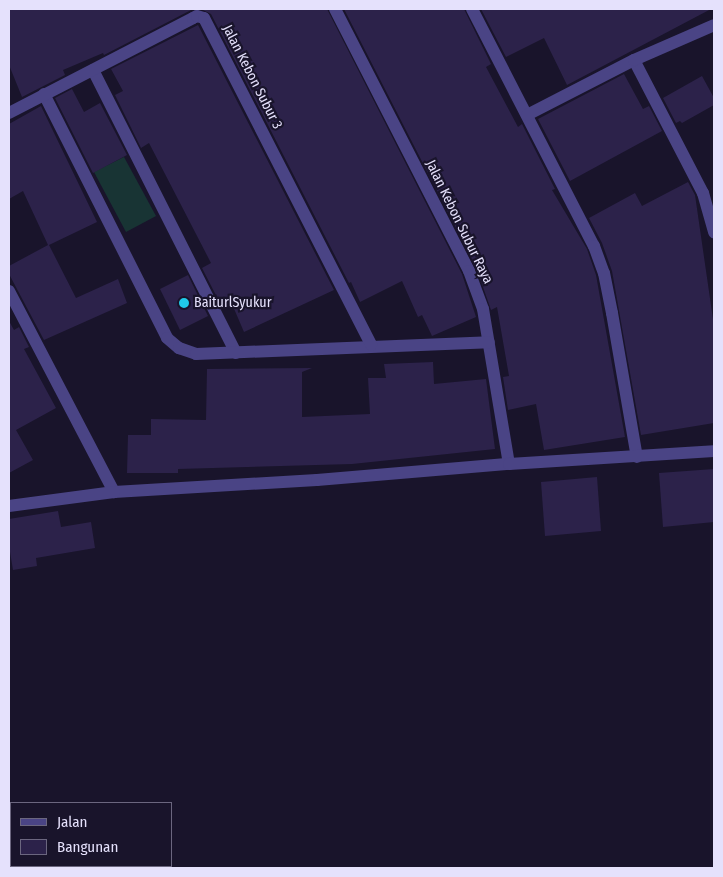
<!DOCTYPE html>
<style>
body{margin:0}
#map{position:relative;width:723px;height:877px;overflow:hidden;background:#19142b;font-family:"Fira Sans Condensed",sans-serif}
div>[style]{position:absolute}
.green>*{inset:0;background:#183434}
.building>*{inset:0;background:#2c224a}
.minor>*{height:12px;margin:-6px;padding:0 6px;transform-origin:6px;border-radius:6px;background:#4a4485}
.dots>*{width:14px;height:14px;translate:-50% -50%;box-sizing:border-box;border:2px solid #19142b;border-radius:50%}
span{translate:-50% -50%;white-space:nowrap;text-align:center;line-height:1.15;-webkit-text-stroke:4.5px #19142b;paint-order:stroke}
.street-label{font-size:14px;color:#e5e1fc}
.poi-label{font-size:14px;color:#e5e1fc}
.left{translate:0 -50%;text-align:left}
.frame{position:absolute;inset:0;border:10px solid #e5e1fc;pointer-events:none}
.legend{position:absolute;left:10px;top:802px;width:162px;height:65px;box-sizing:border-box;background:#19142b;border:1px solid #6b667f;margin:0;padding:6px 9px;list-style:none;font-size:15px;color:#e5e1fc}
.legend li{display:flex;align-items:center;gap:10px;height:25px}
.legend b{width:25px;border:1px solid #6b667f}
</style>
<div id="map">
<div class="green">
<div style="clip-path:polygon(124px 157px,156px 216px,126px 232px,94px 172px)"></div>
</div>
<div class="building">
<div style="clip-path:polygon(9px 9px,193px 9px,104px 55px,103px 53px,63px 70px,65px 75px,22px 97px,9px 65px)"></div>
<div style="clip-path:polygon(201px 9px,327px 9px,462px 274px,476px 317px,432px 336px,422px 315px,418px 317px,402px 281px,360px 302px,351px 282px,349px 283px,211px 14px)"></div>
<div style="clip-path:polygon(344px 9px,464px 9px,491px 64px,486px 67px,518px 127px,522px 124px,555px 189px,552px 190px,587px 249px,596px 275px,625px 437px,544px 450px,536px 404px,508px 410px,503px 377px,509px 376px,497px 307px,491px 310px,476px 267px)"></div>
<div style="clip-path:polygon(481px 9px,711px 9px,567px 85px,544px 38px,506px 57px)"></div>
<div style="clip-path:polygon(198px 25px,334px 290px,244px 332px,232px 304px,223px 309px,202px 268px,211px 263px,149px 143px,141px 148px,115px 95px,123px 91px,111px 69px)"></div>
<div style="clip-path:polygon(624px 74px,643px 109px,649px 106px,662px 131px,570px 181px,538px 119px)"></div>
<div style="clip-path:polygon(702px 76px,714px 98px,714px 105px,682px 123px,680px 121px,676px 123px,663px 98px)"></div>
<div style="clip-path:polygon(72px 89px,84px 112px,100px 103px,127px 155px,93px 173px,55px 98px)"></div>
<div style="clip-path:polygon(41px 106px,97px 222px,49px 245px,76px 298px,118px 279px,127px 303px,44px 340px,9px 274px,9px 266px,48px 245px,23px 191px,9px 199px,9px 124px)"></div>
<div style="clip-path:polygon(688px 182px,695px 195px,714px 326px,714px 423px,641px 435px,612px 271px,602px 243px,589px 218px,635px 193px,642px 206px)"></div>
<div style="clip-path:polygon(188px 275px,208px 316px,180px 330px,160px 289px)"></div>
<div style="clip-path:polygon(9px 321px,14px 330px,19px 327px,29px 347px,24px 349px,56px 408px,16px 430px,33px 460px,9px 473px)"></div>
<div style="clip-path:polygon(433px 362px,434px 384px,486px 379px,495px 449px,352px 464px,178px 469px,178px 473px,127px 473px,128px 435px,151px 435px,151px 419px,206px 420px,207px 369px,312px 368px,302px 372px,302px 417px,370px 414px,368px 378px,386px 378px,384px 364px)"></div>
<div style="clip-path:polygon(714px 469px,714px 522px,663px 527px,659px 473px)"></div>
<div style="clip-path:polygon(597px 477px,601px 531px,545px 536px,541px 482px)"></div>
<div style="clip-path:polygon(58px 511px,61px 527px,91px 522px,95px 548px,36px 558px,37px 566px,13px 570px,10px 552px,9px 552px,9px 519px)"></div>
</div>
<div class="minor">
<div style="left:335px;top:9px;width:294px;rotate:62.9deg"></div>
<div style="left:469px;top:271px;width:40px;rotate:69.8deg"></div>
<div style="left:483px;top:309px;width:157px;rotate:80.5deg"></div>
<div style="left:472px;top:9px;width:267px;rotate:62.8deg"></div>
<div style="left:594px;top:246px;width:29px;rotate:70deg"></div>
<div style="left:604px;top:273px;width:41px;rotate:78.7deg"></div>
<div style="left:612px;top:313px;width:146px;rotate:80.2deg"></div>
<div style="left:634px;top:60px;width:150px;rotate:62.6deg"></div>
<div style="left:703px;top:193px;width:41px;rotate:74.2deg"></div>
<div style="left:93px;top:70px;width:317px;rotate:63.2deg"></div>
<div style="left:44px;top:94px;width:273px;rotate:63.2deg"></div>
<div style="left:167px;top:338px;width:16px;rotate:40deg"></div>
<div style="left:179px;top:348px;width:18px;rotate:19deg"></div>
<div style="left:196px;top:354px;width:293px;rotate:-2.3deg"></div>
<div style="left:9px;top:113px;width:207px;rotate:-27.3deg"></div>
<div style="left:193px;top:18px;width:4px;rotate:-27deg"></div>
<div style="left:197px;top:16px;width:7px;rotate:16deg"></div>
<div style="left:204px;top:18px;width:367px;rotate:62.9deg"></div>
<div style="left:527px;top:115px;width:120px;rotate:-27.2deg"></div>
<div style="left:634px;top:60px;width:87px;rotate:-23.6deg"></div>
<div style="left:9px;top:291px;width:227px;rotate:62.4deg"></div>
<div style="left:114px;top:492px;width:203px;rotate:-3.4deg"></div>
<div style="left:317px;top:480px;width:193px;rotate:-4.8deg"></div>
<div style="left:509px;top:464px;width:205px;rotate:-3.6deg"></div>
<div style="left:9px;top:506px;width:106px;rotate:-7.6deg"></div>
</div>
<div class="dots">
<div style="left:184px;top:303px;background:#20cae9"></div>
</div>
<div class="street-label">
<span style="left:252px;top:77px;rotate:63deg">Jalan Kebon Subur 3</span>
<span style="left:459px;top:222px;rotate:64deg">Jalan Kebon Subur Raya</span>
</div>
<div class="poi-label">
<span class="left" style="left:194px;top:303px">BaiturlSyukur</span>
</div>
<div class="frame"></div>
<ul class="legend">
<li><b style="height:6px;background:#4a4485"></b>Jalan</li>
<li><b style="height:14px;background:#2c224a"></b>Bangunan</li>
</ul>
</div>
